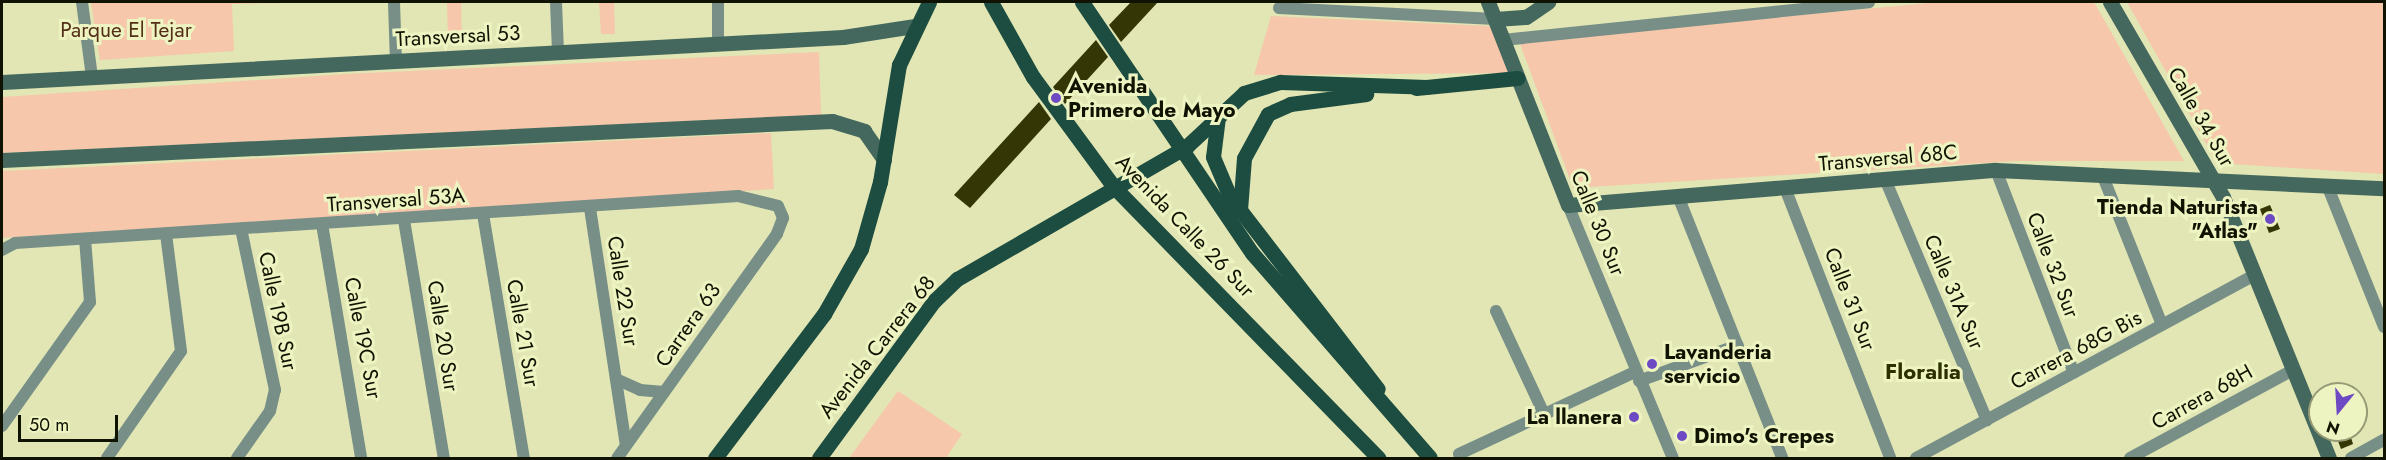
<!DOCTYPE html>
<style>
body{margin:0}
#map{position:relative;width:2386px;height:460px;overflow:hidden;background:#e1e6b4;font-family:Jost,sans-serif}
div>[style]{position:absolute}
.green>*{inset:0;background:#f6c7ab}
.building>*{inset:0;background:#343606}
.street>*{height:12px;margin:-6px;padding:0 6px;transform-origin:6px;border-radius:6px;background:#778f87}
.secondary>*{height:15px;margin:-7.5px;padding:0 7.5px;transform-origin:7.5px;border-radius:7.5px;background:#44685d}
.primary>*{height:15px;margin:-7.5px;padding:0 7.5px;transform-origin:7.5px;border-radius:7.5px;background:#1d4c40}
.dots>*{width:16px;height:16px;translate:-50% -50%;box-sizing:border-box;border:3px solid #eef4c1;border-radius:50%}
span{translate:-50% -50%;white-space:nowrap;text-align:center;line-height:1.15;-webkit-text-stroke:6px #eef4c1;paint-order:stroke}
.park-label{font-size:21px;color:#532f18}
.street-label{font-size:21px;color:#111302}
.poi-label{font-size:21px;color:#111302;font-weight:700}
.left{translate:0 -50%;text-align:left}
.right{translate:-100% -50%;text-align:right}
.neighbourhood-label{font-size:22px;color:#2d2f00;font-weight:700}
.frame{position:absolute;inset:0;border:3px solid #111302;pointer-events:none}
.north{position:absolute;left:2308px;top:382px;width:60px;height:60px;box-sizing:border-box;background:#eef4c1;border:2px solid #969a75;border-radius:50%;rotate:198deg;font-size:16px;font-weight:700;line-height:24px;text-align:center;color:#111302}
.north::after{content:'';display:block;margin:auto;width:21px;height:27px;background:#6d4ac3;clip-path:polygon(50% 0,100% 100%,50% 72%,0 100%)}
.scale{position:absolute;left:18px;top:415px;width:100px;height:27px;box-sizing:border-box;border:3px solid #111302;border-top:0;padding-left:8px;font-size:18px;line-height:21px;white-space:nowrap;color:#111302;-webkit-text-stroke:4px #eef4c1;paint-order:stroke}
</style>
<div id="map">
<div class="green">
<div style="clip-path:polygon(91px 2px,345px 2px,232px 4px,234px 51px,100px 60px)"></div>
<div style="clip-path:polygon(447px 2px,461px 2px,462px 39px,448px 39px)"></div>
<div style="clip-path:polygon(599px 2px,614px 2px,615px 34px,601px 34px)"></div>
<div style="clip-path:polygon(1940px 2px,2094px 2px,2184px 161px,2015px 161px,1573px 188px,1519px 41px)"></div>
<div style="clip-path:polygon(2127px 2px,2384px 2px,2384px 174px,2217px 163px)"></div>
<div style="clip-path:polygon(1271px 16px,1490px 26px,1510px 73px,1254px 75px)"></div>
<div style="clip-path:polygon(819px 52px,821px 115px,2px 153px,2px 97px,346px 74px)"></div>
<div style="clip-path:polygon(771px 133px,774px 189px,2px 238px,2px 171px)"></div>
<div style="clip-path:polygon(898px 391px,962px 434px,946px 458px,849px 458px)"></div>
</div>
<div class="building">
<div style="clip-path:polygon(1131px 2px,1158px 2px,1121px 42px,1109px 25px)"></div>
<div style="clip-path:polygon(1096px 40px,1108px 57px,1065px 104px,1053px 87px)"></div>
<div style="clip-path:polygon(1039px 102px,1051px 119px,970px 208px,954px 195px)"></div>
<div style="clip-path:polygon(2270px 205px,2280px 229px,2269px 233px,2260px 209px)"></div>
<div style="clip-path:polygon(2349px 431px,2353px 444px,2341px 449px,2336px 436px)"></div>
</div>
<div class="street">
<div style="left:82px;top:2px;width:76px;rotate:82.4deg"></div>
<div style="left:394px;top:2px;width:59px;rotate:88.1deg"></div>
<div style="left:556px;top:2px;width:50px;rotate:87.7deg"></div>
<div style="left:718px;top:2px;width:41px;rotate:90deg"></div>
<div style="left:1279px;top:8px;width:216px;rotate:2.9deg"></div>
<div style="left:1503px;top:40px;width:368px;rotate:-5.9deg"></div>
<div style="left:1996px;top:170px;width:217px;rotate:69deg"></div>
<div style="left:2102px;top:174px;width:162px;rotate:68.3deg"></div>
<div style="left:1885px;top:179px;width:262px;rotate:67.1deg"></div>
<div style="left:2327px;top:185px;width:153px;rotate:68.1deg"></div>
<div style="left:1785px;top:188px;width:290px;rotate:68.7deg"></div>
<div style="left:1678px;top:196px;width:282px;rotate:68.3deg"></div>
<div style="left:1568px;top:205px;width:274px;rotate:67.5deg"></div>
<div style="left:590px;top:208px;width:240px;rotate:81.4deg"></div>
<div style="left:483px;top:214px;width:247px;rotate:80.5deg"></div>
<div style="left:404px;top:220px;width:241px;rotate:80.5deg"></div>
<div style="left:322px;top:224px;width:237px;rotate:80.5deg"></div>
<div style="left:2px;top:250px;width:15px;rotate:-28deg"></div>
<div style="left:15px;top:243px;width:725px;rotate:-3.72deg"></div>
<div style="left:738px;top:196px;width:41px;rotate:14deg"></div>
<div style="left:778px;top:206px;width:13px;rotate:67deg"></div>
<div style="left:783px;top:218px;width:17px;rotate:111deg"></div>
<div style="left:777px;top:234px;width:275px;rotate:125.5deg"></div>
<div style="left:1496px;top:311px;width:114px;rotate:65deg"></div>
<div style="left:618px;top:380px;width:24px;rotate:24deg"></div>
<div style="left:640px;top:390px;width:24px;rotate:5deg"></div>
<div style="left:1639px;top:381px;width:105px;rotate:-20deg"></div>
<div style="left:2px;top:426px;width:152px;rotate:-54.6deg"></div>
<div style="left:90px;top:302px;width:63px;rotate:-94.5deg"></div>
<div style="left:1459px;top:454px;width:194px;rotate:-25deg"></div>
<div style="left:107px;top:458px;width:130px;rotate:-55.3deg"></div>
<div style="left:181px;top:351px;width:118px;rotate:-97.3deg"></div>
<div style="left:237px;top:458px;width:57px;rotate:-54.9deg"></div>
<div style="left:270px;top:411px;width:22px;rotate:-77deg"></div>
<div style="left:275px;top:390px;width:165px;rotate:-101.9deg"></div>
<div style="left:1916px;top:458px;width:385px;rotate:-28.4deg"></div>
<div style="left:2130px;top:458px;width:185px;rotate:-28.4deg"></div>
<div style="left:2351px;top:458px;width:38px;rotate:-29deg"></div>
</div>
<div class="secondary">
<div style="left:1488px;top:2px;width:218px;rotate:68.5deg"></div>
<div style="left:1568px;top:205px;width:429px;rotate:-4.7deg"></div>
<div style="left:1996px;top:170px;width:388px;rotate:2.7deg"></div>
<div style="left:2110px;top:2px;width:225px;rotate:59.9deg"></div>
<div style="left:2223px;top:197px;width:282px;rotate:67.9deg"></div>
<div style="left:1495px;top:19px;width:31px;rotate:-4deg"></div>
<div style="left:1526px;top:17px;width:27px;rotate:-34deg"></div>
<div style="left:2px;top:82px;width:842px;rotate:-3.06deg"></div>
<div style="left:843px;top:37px;width:73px;rotate:-8.7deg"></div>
<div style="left:2px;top:160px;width:831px;rotate:-2.69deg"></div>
<div style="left:832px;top:121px;width:34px;rotate:17deg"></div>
<div style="left:864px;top:131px;width:35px;rotate:55deg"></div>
</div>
<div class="primary">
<div style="left:991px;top:2px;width:86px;rotate:60.8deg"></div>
<div style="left:1033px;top:77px;width:135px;rotate:53.7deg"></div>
<div style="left:1113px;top:186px;width:380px;rotate:45.7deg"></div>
<div style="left:1082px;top:2px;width:303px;rotate:55.9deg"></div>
<div style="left:1252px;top:253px;width:271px;rotate:49deg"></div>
<div style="left:1416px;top:88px;width:102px;rotate:-5.6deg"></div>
<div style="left:1218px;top:117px;width:40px;rotate:97.1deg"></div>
<div style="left:1213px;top:157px;width:43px;rotate:67deg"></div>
<div style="left:1230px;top:197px;width:242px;rotate:52.4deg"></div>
<div style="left:1240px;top:210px;width:52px;rotate:-85.6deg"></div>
<div style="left:1244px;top:158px;width:50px;rotate:-61.4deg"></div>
<div style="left:1268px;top:114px;width:24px;rotate:-24deg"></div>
<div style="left:1290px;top:104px;width:77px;rotate:-7.5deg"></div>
<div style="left:715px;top:458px;width:181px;rotate:-52.9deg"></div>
<div style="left:824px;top:314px;width:75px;rotate:-60.4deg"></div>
<div style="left:861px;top:249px;width:70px;rotate:-74.2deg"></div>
<div style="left:880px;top:182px;width:119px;rotate:-80.8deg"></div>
<div style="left:899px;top:65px;width:70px;rotate:-64.5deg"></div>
<div style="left:819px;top:458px;width:195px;rotate:-53.8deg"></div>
<div style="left:934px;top:301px;width:32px;rotate:-44deg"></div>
<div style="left:957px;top:279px;width:266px;rotate:-30deg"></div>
<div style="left:1187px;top:146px;width:78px;rotate:-42.9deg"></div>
<div style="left:1244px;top:93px;width:38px;rotate:-17deg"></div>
<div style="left:1280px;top:82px;width:147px;rotate:1.9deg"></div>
</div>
<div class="dots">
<div style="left:1056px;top:98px;background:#6d4ac3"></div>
<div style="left:2270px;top:219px;background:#6d4ac3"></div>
<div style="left:1652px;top:364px;background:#6d4ac3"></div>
<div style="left:1634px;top:417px;background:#6d4ac3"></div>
<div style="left:1682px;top:436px;background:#6d4ac3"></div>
</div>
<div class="park-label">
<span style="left:126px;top:30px">Parque El Tejar</span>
</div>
<div class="street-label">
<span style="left:458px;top:36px;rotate:-3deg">Transversal 53</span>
<span style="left:2201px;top:117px;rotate:60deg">Calle 34 Sur</span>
<span style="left:1888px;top:158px;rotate:-5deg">Transversal 68C</span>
<span style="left:396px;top:200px;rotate:-4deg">Transversal 53A</span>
<span style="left:1598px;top:223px;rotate:68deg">Calle 30 Sur</span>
<span style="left:1185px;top:226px;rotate:46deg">Avenida Calle 26 Sur</span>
<span style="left:2053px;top:265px;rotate:69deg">Calle 32 Sur</span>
<span style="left:623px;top:291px;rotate:81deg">Calle 22 Sur</span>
<span style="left:1954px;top:292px;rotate:67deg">Calle 31A Sur</span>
<span style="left:1850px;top:299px;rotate:69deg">Calle 31 Sur</span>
<span style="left:278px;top:311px;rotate:78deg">Calle 19B Sur</span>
<span style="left:688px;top:325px;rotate:-55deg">Carrera 63</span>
<span style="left:523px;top:333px;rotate:80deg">Calle 21 Sur</span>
<span style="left:443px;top:336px;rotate:81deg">Calle 20 Sur</span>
<span style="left:363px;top:338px;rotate:79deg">Calle 19C Sur</span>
<span style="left:877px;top:347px;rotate:-52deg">Avenida Carrera 68</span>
<span style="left:2076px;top:350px;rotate:-28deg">Carrera 68G Bis</span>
<span style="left:2202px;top:397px;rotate:-29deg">Carrera 68H</span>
</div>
<div class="poi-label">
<span class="left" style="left:1068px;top:98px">Avenida<br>Primero de Mayo</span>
<span class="right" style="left:2258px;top:219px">Tienda Naturista<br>"Atlas"</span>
<span class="left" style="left:1664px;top:364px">Lavanderia<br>servicio</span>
<span class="right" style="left:1622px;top:417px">La llanera</span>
<span class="left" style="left:1694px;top:436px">Dimo's Crepes</span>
</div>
<div class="neighbourhood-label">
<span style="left:1923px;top:372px">Floralia</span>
</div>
<div class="frame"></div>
<div class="north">N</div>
<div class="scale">50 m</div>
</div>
